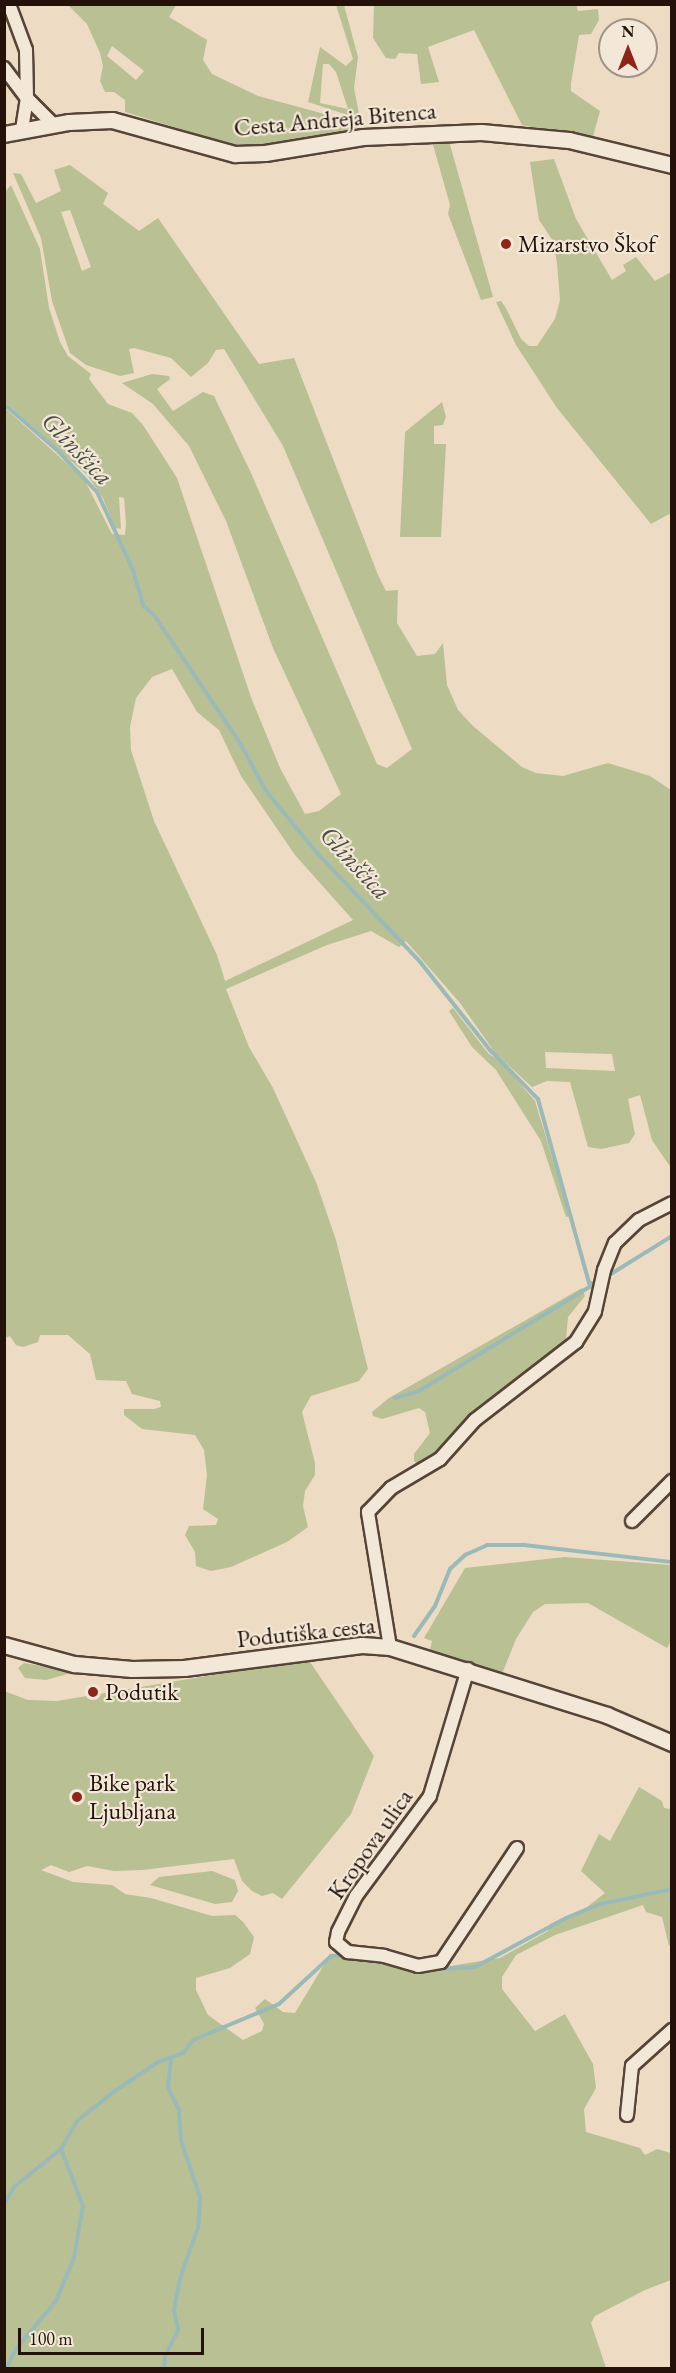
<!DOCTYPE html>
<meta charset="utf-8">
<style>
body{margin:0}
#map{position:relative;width:676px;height:2373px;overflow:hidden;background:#eddbc3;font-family:"EB Garamond",serif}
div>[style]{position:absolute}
.green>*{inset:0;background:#b9c093}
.stream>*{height:4px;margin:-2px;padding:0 2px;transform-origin:2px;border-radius:2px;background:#9abab9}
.roads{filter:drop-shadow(2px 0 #564438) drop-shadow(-2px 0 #564438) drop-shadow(0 2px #564438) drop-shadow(0 -2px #564438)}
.minor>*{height:12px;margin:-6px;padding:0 6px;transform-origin:6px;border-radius:6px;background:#f3e8d8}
.tertiary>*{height:15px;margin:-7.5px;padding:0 7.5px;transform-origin:7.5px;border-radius:7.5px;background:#f3e8d8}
.dots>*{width:16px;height:16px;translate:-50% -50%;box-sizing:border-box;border:3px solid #f3e8d8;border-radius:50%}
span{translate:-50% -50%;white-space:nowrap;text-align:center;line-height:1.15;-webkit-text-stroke:4.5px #f3e8d8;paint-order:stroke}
.street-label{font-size:24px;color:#24120a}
.poi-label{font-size:24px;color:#24120a}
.left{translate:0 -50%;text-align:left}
.water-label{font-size:26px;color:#4d4d47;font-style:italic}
.frame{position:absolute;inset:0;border:6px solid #24120a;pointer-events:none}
.north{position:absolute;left:598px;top:18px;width:60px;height:60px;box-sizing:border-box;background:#f3e8d8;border:2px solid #a09286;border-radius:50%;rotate:0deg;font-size:16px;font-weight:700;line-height:24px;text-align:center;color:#24120a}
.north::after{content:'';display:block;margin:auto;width:21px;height:27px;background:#8f2418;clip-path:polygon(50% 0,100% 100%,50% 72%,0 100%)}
.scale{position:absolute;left:18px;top:2328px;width:186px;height:27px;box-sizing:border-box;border:3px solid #24120a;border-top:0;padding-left:8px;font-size:18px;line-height:21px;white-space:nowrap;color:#24120a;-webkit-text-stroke:4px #f3e8d8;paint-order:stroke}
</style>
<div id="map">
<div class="green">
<div style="clip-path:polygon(576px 4px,578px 11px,598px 9px,599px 20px,591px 34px,579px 35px,571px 83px,571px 91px,600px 111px,592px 140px,522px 125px,474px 30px,428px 47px,439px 82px,421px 84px,417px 54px,399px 53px,395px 59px,386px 58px,373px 38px,374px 5px)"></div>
<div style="clip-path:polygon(evenodd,68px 5px,176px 5px,169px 17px,207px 40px,203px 60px,212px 74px,258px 96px,358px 123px,355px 131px,270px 147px,239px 147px,125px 112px,125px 100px,114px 92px,105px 92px,100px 81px,103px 66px,100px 53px,87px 24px,68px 5px,112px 46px,144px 71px,136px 80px,107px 56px,112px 46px)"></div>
<div style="clip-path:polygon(evenodd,336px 5px,344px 5px,358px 57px,354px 88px,360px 119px,308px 102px,320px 47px,346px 66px,353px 59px,336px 5px,323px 64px,329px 64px,336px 72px,348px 109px,320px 103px,323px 64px)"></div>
<div style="clip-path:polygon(430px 134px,447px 134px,493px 297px,481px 300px,448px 214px,450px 205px)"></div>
<div style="clip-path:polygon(554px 159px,576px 219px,612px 280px,626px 271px,623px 265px,636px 257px,655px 281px,671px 272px,671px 513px,651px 524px,557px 408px,516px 345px,496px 302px,501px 301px,506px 308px,521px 339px,529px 346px,537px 346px,555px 319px,560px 300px,557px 263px,553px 241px,539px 220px,530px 162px)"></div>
<div style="clip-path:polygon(evenodd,70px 165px,108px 193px,103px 204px,139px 231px,158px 218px,259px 364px,294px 358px,378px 575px,386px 591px,398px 590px,397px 623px,417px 656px,435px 654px,443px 643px,447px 685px,458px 710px,473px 726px,522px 767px,536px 773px,563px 776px,608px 763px,650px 776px,671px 790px,671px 1168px,652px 1140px,640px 1095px,628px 1099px,635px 1134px,629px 1143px,601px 1149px,588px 1147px,570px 1082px,547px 1081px,532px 1087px,496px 1054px,460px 1003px,406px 941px,399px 947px,371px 931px,327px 945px,226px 989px,249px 1047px,273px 1088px,316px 1182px,336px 1240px,368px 1369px,359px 1381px,311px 1396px,302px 1412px,315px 1463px,315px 1475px,305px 1491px,303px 1506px,308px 1527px,287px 1542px,231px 1567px,211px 1571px,196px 1566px,195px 1552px,185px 1535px,189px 1526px,216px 1525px,218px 1519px,203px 1509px,207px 1475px,204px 1450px,195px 1435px,142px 1429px,124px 1415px,124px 1409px,154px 1409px,161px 1407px,160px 1401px,132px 1394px,126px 1381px,96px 1380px,90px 1354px,68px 1335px,40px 1335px,38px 1342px,23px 1347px,16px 1345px,10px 1336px,5px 1338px,5px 408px,84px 479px,112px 534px,125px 535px,126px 523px,124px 498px,119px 497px,121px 529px,115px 528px,103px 498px,87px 475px,5px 402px,4px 193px,11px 185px,40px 249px,49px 308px,60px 342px,68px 356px,91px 374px,89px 379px,108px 404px,132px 413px,143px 425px,177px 478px,252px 700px,280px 768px,305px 814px,319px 811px,341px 794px,273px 648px,226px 521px,189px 446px,153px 404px,122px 383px,152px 374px,169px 376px,170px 379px,157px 389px,173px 411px,203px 392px,214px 396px,251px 473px,377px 764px,387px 768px,412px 749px,283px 446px,224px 349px,216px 350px,208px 363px,191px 377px,171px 358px,134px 348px,129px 349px,134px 373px,120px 376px,86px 365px,70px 353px,52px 301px,41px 238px,13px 173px,21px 174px,36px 203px,61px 191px,54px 170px,70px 165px,70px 210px,91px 267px,82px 271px,61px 212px,70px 210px,70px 165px,172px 669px,197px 712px,219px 730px,241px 776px,295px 855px,353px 920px,225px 981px,217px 955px,154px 821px,131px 750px,130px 727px,136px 698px,152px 677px,172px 669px,70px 165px,545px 1052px,612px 1054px,615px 1071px,546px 1068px,545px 1052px)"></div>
<div style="clip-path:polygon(442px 402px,446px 417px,443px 425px,434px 426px,434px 444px,446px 444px,441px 537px,400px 537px,405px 432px)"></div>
<div style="clip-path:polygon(453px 1008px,488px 1053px,504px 1065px,535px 1101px,570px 1216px,566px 1217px,541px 1141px,496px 1070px,472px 1047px,449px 1011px)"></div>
<div style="clip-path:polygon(582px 1288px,585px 1296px,568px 1317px,566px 1340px,557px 1353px,490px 1401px,443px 1450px,419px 1465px,414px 1461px,414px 1454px,430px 1433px,425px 1412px,419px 1408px,382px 1419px,373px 1416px,372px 1412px,389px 1398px)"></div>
<div style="clip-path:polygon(565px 1557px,671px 1565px,671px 1641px,667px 1648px,588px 1603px,545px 1604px,533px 1612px,516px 1639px,502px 1674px,430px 1650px,432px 1641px,424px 1638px,465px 1568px)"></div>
<div style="clip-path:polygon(308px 1659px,374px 1756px,351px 1814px,282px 1899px,273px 1893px,262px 1896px,252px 1891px,242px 1881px,234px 1859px,142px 1870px,114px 1871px,87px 1866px,69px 1872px,51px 1865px,41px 1870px,73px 1882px,112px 1885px,125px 1894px,151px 1898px,212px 1916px,235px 1915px,243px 1922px,254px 1937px,250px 1954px,230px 1968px,196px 1978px,196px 1990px,208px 2015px,243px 2040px,262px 2031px,264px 2024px,255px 2008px,265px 1999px,283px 2012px,295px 2013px,328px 1958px,346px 1956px,444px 1967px,500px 1958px,548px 1931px,550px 1924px,587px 1907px,605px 1893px,581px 1871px,599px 1834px,610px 1841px,639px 1787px,662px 1801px,664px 1808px,671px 1809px,671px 1945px,669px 1946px,662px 1917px,646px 1912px,643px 1905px,555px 1935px,516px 1955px,502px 1977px,502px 1989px,535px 2031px,565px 2014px,593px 2064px,596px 2088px,584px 2109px,586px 2132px,640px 2148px,645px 2155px,657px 2149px,671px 2153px,671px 2280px,645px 2290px,595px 2316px,591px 2323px,606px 2368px,5px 2368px,4px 1691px,28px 1700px,57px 1701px)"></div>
<div style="clip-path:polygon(24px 1663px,69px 1671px,71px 1673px,46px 1680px,25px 1678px,18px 1668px)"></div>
<div style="clip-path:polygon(212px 1871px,235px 1880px,238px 1891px,232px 1902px,215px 1904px,150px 1885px,159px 1877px)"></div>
</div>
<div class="stream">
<div style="left:4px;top:404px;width:73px;rotate:41.1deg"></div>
<div style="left:59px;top:452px;width:55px;rotate:46.5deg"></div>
<div style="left:97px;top:492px;width:86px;rotate:65.2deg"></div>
<div style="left:133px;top:570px;width:37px;rotate:74deg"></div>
<div style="left:143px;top:606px;width:14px;rotate:39deg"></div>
<div style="left:154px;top:615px;width:154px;rotate:56.1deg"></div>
<div style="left:240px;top:743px;width:55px;rotate:61.6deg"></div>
<div style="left:266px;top:791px;width:82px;rotate:50.5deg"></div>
<div style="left:318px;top:854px;width:150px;rotate:46.6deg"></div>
<div style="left:421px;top:963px;width:111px;rotate:51.6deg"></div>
<div style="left:490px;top:1050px;width:69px;rotate:45.6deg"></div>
<div style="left:538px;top:1099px;width:191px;rotate:74.5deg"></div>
<div style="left:589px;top:1283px;width:9px"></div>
<div style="left:606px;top:1277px;width:78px;rotate:-31.8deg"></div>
<div style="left:395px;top:1398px;width:25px;rotate:-16deg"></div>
<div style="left:419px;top:1391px;width:202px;rotate:-31.4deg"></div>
<div style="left:414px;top:1636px;width:37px;rotate:-55deg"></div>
<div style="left:435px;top:1606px;width:40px;rotate:-68deg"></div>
<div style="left:450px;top:1569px;width:21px;rotate:-43deg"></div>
<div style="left:465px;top:1555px;width:24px;rotate:-24deg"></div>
<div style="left:487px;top:1545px;width:37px"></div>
<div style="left:524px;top:1545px;width:149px;rotate:6.6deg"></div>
<div style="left:425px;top:1970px;width:50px;rotate:-3.4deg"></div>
<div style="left:475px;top:1967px;width:103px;rotate:-28.3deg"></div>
<div style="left:566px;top:1918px;width:38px;rotate:-22deg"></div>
<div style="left:601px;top:1904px;width:73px;rotate:-11.9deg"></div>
<div style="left:4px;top:2204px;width:21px;rotate:-59deg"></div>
<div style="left:15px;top:2186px;width:59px;rotate:-38.8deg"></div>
<div style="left:61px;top:2149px;width:32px;rotate:-60deg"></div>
<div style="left:77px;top:2121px;width:48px;rotate:-38.3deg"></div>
<div style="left:115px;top:2091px;width:52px;rotate:-34deg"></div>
<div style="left:158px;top:2062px;width:27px;rotate:-20deg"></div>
<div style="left:183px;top:2053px;width:16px;rotate:-52deg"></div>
<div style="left:193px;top:2040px;width:93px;rotate:-22.7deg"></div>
<div style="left:279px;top:2004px;width:71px;rotate:-42.7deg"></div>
<div style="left:331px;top:1956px;width:16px;rotate:-4deg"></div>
<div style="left:6px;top:2368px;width:21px;rotate:-62deg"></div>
<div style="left:16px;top:2349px;width:62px;rotate:-50.2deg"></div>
<div style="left:56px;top:2301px;width:47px;rotate:-67.3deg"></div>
<div style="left:74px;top:2258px;width:53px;rotate:-80.2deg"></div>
<div style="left:83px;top:2206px;width:61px;rotate:-111.1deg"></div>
<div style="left:164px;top:2368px;width:12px;rotate:-85deg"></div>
<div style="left:165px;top:2356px;width:29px;rotate:-63deg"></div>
<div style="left:178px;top:2330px;width:20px;rotate:-101deg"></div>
<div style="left:174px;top:2310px;width:33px;rotate:-79deg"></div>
<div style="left:180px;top:2278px;width:53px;rotate:-70.2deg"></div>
<div style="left:198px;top:2228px;width:31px;rotate:-86deg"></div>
<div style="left:200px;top:2197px;width:59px;rotate:-108.7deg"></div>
<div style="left:181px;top:2141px;width:31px;rotate:-94deg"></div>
<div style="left:179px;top:2110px;width:25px;rotate:-116deg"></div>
<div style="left:168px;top:2087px;width:28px;rotate:-84deg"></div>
</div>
<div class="roads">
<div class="minor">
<div style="left:9px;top:4px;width:49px;rotate:69.7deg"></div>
<div style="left:26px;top:50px;width:48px;rotate:88.8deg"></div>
<div style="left:27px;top:98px;width:33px;rotate:99deg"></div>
<div style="left:4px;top:68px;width:38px;rotate:53deg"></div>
<div style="left:27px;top:98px;width:37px;rotate:45deg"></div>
<div style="left:632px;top:1521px;width:57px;rotate:-45deg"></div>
<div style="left:390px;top:1647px;width:137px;rotate:-99.3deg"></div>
<div style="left:368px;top:1512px;width:33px;rotate:-46deg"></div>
<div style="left:391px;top:1488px;width:57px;rotate:-30.6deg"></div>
<div style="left:440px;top:1459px;width:52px;rotate:-48.1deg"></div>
<div style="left:475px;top:1420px;width:128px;rotate:-37.7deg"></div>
<div style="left:576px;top:1342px;width:36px;rotate:-58deg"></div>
<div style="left:595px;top:1311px;width:42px;rotate:-77.6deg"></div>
<div style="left:604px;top:1270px;width:29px;rotate:-68deg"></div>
<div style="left:615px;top:1243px;width:33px;rotate:-44deg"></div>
<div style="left:639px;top:1220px;width:37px;rotate:-27deg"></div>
<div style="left:468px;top:1669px;width:133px;rotate:106.7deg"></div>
<div style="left:430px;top:1796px;width:124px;rotate:126.5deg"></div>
<div style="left:356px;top:1896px;width:40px;rotate:116.6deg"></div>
<div style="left:338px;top:1932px;width:10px;rotate:101deg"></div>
<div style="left:336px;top:1942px;width:16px;rotate:40deg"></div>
<div style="left:348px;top:1952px;width:36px;rotate:6deg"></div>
<div style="left:384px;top:1956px;width:35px;rotate:16deg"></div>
<div style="left:418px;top:1966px;width:23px;rotate:-10deg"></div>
<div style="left:441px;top:1962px;width:137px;rotate:-56.3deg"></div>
<div style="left:627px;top:2115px;width:49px;rotate:-84.2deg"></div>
<div style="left:632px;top:2066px;width:54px;rotate:-42deg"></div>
</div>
<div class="tertiary">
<div style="left:4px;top:134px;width:66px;rotate:-10.5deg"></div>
<div style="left:69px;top:122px;width:43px;rotate:-2.7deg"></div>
<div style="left:112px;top:120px;width:128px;rotate:15.5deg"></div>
<div style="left:235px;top:154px;width:30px;rotate:-2deg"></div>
<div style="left:265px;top:153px;width:99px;rotate:-9.3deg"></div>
<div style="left:363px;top:137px;width:118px;rotate:-2.4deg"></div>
<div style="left:481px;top:132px;width:88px;rotate:5.2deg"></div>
<div style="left:569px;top:140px;width:106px;rotate:13.6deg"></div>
<div style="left:4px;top:1645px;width:73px;rotate:15.2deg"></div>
<div style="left:74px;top:1664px;width:58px;rotate:4.9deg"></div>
<div style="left:132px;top:1669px;width:52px;rotate:-1.1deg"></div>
<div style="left:184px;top:1668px;width:179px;rotate:-7.4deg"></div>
<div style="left:362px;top:1645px;width:28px;rotate:4deg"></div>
<div style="left:390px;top:1647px;width:227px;rotate:17.4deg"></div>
<div style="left:607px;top:1715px;width:71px;rotate:23.3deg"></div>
</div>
</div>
<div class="dots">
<div style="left:506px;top:244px;background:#8f2418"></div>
<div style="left:93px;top:1692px;background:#8f2418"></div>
<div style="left:77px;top:1797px;background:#8f2418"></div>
</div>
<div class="street-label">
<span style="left:335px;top:119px;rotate:-5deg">Cesta Andreja Bitenca</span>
<span style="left:306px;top:1632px;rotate:-6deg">Podutiška cesta</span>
<span style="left:370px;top:1844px;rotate:-55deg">Kropova ulica</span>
</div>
<div class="poi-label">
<span class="left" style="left:518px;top:244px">Mizarstvo Škof</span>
<span class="left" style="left:105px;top:1692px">Podutik</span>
<span class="left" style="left:89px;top:1797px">Bike park<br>Ljubljana</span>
</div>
<div class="water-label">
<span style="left:77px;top:449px;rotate:46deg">Glinščica</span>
<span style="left:355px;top:863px;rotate:47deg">Glinščica</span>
</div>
<div class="frame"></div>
<div class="north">N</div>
<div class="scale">100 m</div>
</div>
